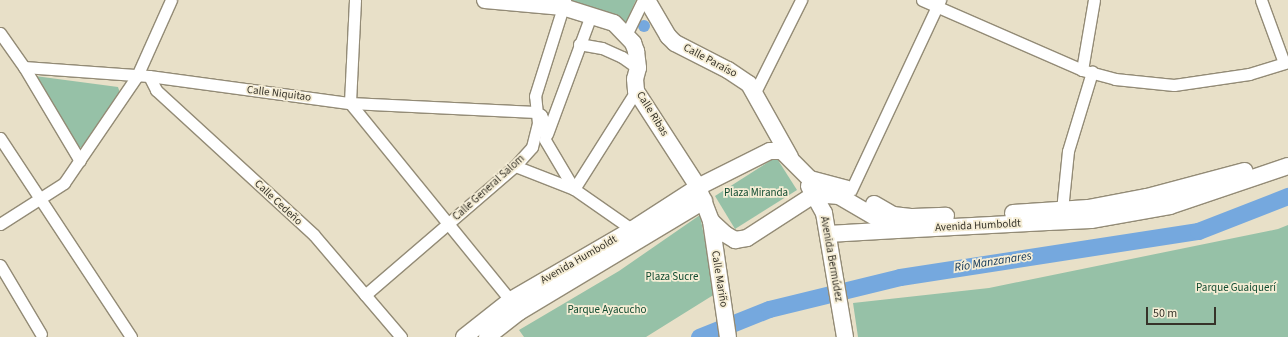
<!DOCTYPE html>
<meta charset="utf-8">
<style>
body{margin:0}
#map{position:relative;width:1288px;height:337px;overflow:hidden;background:#e8e0c8;font-family:"Source Sans 3",sans-serif}
div>[style]{position:absolute}
.green>*{inset:0;background:#96c1a7}
.water>*{inset:0;background:#75a8de}
.round{border-radius:50%}
.river>*{height:17px;margin:-8.5px;padding:0 8.5px;transform-origin:8.5px;border-radius:8.5px;background:#75a8de}
.roads{filter:drop-shadow(1px 0 #938b76) drop-shadow(-1px 0 #938b76) drop-shadow(0 1px #938b76) drop-shadow(0 -1px #938b76)}
.street>*{height:11px;margin:-5.5px;padding:0 5.5px;transform-origin:5.5px;border-radius:5.5px;background:#fff}
.secondary>*{height:16px;margin:-8px;padding:0 8px;transform-origin:8px;border-radius:8px;background:#fff}
span{translate:-50% -50%;white-space:nowrap;text-align:center;line-height:1.15;-webkit-text-stroke:3.5px #f5edd5;paint-order:stroke}
.street-label{font-size:11px;color:#363329}
.park-label{font-size:11px;color:#104b30}
.water-label{font-size:12px;color:#0b3154;font-style:italic}
.scale{position:absolute;left:1146px;top:307px;width:70px;height:18px;box-sizing:border-box;border:2px solid #363329;border-top:0;padding-left:5px;font-size:12px;line-height:14px;white-space:nowrap;color:#363329;-webkit-text-stroke:3px #f5edd5;paint-order:stroke}
</style>
<div id="map">
<div class="green">
<div style="clip-path:polygon(570px 0,636px 0,623px 29px,566px 10px)"></div>
<div style="clip-path:polygon(35px 76px,118px 87px,120px 93px,83px 148px,78px 147px)"></div>
<div style="clip-path:polygon(776px 157px,797px 190px,735px 229px,715px 196px)"></div>
<div style="clip-path:polygon(700px 215px,715px 294px,646px 337px,524px 337px,519px 330px,619px 271px)"></div>
<div style="clip-path:polygon(1288px 225px,1288px 337px,858px 337px,853px 303px,989px 288px,1278px 229px)"></div>
</div>
<div class="water">
<div class="round" style="left:638px;top:20px;width:12px;height:12px"></div>
</div>
<div class="river">
<div style="left:699px;top:337px;width:75px;rotate:-21.8deg"></div>
<div style="left:769px;top:309px;width:135px;rotate:-13.7deg"></div>
<div style="left:900px;top:277px;width:302px;rotate:-8.8deg"></div>
<div style="left:1198px;top:231px;width:97px;rotate:-21.3deg"></div>
</div>
<div class="roads">
<div class="street">
<div style="left:355px;top:0;width:103px;rotate:92.8deg"></div>
<div style="left:350px;top:103px;width:260px;rotate:50.9deg"></div>
<div style="left:922px;top:0;width:175px;rotate:23.6deg"></div>
<div style="left:1082px;top:70px;width:34px;rotate:15deg"></div>
<div style="left:1115px;top:79px;width:59px;rotate:5.8deg"></div>
<div style="left:1174px;top:85px;width:76px;rotate:-8.3deg"></div>
<div style="left:1249px;top:74px;width:41px;rotate:-17.1deg"></div>
<div style="left:1261px;top:0;width:67px;rotate:69.9deg"></div>
<div style="left:0;top:33px;width:42px;rotate:54.8deg"></div>
<div style="left:24px;top:67px;width:109px;rotate:59.2deg"></div>
<div style="left:626px;top:35px;width:39px;rotate:-64deg"></div>
<div style="left:579px;top:44px;width:23px;rotate:10deg"></div>
<div style="left:602px;top:48px;width:22px;rotate:24deg"></div>
<div style="left:622px;top:57px;width:19px;rotate:35deg"></div>
<div style="left:24px;top:67px;width:125px;rotate:4.1deg"></div>
<div style="left:149px;top:76px;width:203px;rotate:7.7deg"></div>
<div style="left:350px;top:103px;width:186px;rotate:2.8deg"></div>
<div style="left:536px;top:112px;width:6px;rotate:31deg"></div>
<div style="left:541px;top:115px;width:12px;rotate:66deg"></div>
<div style="left:546px;top:126px;width:14px;rotate:94deg"></div>
<div style="left:545px;top:140px;width:57px;rotate:59.4deg"></div>
<div style="left:574px;top:189px;width:116px;rotate:-57.7deg"></div>
<div style="left:1082px;top:70px;width:71px;rotate:-80.3deg"></div>
<div style="left:149px;top:76px;width:16px;rotate:63deg"></div>
<div style="left:156px;top:90px;width:214px;rotate:42.5deg"></div>
<div style="left:314px;top:235px;width:134px;rotate:49.5deg"></div>
<div style="left:755px;top:92px;width:103px;rotate:-63.4deg"></div>
<div style="left:547px;top:134px;width:127px;rotate:-69.7deg"></div>
<div style="left:0;top:138px;width:238px;rotate:56.6deg"></div>
<div style="left:515px;top:166px;width:63px;rotate:21.3deg"></div>
<div style="left:574px;top:189px;width:77px;rotate:34.9deg"></div>
<div style="left:851px;top:190px;width:210px;rotate:-64.9deg"></div>
<div style="left:1062px;top:210px;width:59px;rotate:-84.2deg"></div>
<div style="left:1068px;top:151px;width:83px;rotate:-73.1deg"></div>
<div style="left:0;top:224px;width:76px;rotate:-32.6deg"></div>
<div style="left:64px;top:183px;width:130px;rotate:-55.7deg"></div>
<div style="left:137px;top:76px;width:83px;rotate:-65.9deg"></div>
<div style="left:0;top:265px;width:80px;rotate:59.3deg"></div>
<div style="left:365px;top:295px;width:198px;rotate:-40.7deg"></div>
<div style="left:515px;top:166px;width:25px;rotate:-48deg"></div>
<div style="left:532px;top:147px;width:25px;rotate:-76deg"></div>
<div style="left:538px;top:123px;width:27px;rotate:-96deg"></div>
<div style="left:535px;top:96px;width:100px;rotate:-72.5deg"></div>
</div>
<div class="secondary">
<div style="left:485px;top:0;width:78px;rotate:5.1deg"></div>
<div style="left:563px;top:7px;width:53px;rotate:17.4deg"></div>
<div style="left:614px;top:23px;width:28px;rotate:46deg"></div>
<div style="left:633px;top:43px;width:9px;rotate:69deg"></div>
<div style="left:636px;top:51px;width:17px;rotate:83deg"></div>
<div style="left:638px;top:68px;width:11px;rotate:105deg"></div>
<div style="left:635px;top:79px;width:12px;rotate:85deg"></div>
<div style="left:636px;top:91px;width:114px;rotate:57.1deg"></div>
<div style="left:698px;top:187px;width:36px;rotate:69deg"></div>
<div style="left:711px;top:221px;width:19px;rotate:43deg"></div>
<div style="left:725px;top:234px;width:12px;rotate:31deg"></div>
<div style="left:735px;top:240px;width:12px;rotate:-9deg"></div>
<div style="left:747px;top:238px;width:81px;rotate:-32.9deg"></div>
<div style="left:815px;top:194px;width:24px;rotate:5deg"></div>
<div style="left:839px;top:196px;width:67px;rotate:30.4deg"></div>
<div style="left:897px;top:230px;width:151px;rotate:-3deg"></div>
<div style="left:1048px;top:222px;width:43px;rotate:-2.7deg"></div>
<div style="left:1091px;top:220px;width:80px;rotate:-10deg"></div>
<div style="left:1170px;top:206px;width:125px;rotate:-18.7deg"></div>
<div style="left:647px;top:0;width:42px;rotate:59.7deg"></div>
<div style="left:668px;top:36px;width:10px;rotate:45deg"></div>
<div style="left:675px;top:43px;width:59px;rotate:27deg"></div>
<div style="left:728px;top:70px;width:25px;rotate:34deg"></div>
<div style="left:749px;top:84px;width:84px;rotate:60.7deg"></div>
<div style="left:809px;top:186px;width:31px;rotate:61deg"></div>
<div style="left:824px;top:213px;width:126px;rotate:80.4deg"></div>
<div style="left:874px;top:204px;width:22px;rotate:30deg"></div>
<div style="left:893px;top:215px;width:20px;rotate:6deg"></div>
<div style="left:913px;top:217px;width:33px;rotate:-2deg"></div>
<div style="left:1013px;top:213px;width:75px;rotate:-3.8deg"></div>
<div style="left:1088px;top:208px;width:60px;rotate:-10.6deg"></div>
<div style="left:1147px;top:197px;width:101px;rotate:-14.9deg"></div>
<div style="left:711px;top:221px;width:117px;rotate:81.7deg"></div>
<div style="left:828px;top:234px;width:69px;rotate:-3.3deg"></div>
<div style="left:464px;top:337px;width:60px;rotate:-38.2deg"></div>
<div style="left:511px;top:300px;width:141px;rotate:-30.2deg"></div>
<div style="left:633px;top:229px;width:77px;rotate:-32.9deg"></div>
<div style="left:698px;top:187px;width:80px;rotate:-26.6deg"></div>
<div style="left:770px;top:151px;width:12px"></div>
<div style="left:782px;top:151px;width:40px;rotate:45deg"></div>
<div style="left:810px;top:179px;width:38px;rotate:15deg"></div>
<div style="left:487px;top:337px;width:41px;rotate:-38deg"></div>
<div style="left:519px;top:312px;width:216px;rotate:-31deg"></div>
</div>
</div>
<div class="street-label">
<span style="left:710px;top:61px;rotate:28deg">Calle Paraíso</span>
<span style="left:279px;top:94px;rotate:7deg">Calle Niquitao</span>
<span style="left:652px;top:114px;rotate:58deg">Calle Ribas</span>
<span style="left:489px;top:188px;rotate:-42deg">Calle General Salom</span>
<span style="left:278px;top:203px;rotate:43deg">Calle Cedeño</span>
<span style="left:978px;top:226px;rotate:-3deg">Avenida Humboldt</span>
<span style="left:831px;top:259px;rotate:80deg">Avenida Bermúdez</span>
<span style="left:579px;top:260px;rotate:-30deg">Avenida Humboldt</span>
<span style="left:719px;top:279px;rotate:81deg">Calle Mariño</span>
</div>
<div class="park-label">
<span style="left:756px;top:193px">Plaza Miranda</span>
<span style="left:672px;top:277px">Plaza Sucre</span>
<span style="left:1236px;top:288px">Parque Guaiquerí</span>
<span style="left:607px;top:310px">Parque Ayacucho</span>
</div>
<div class="water-label">
<span style="left:993px;top:262px;rotate:-9deg">Río Manzanares</span>
</div>
<div class="scale">50 m</div>
</div>
